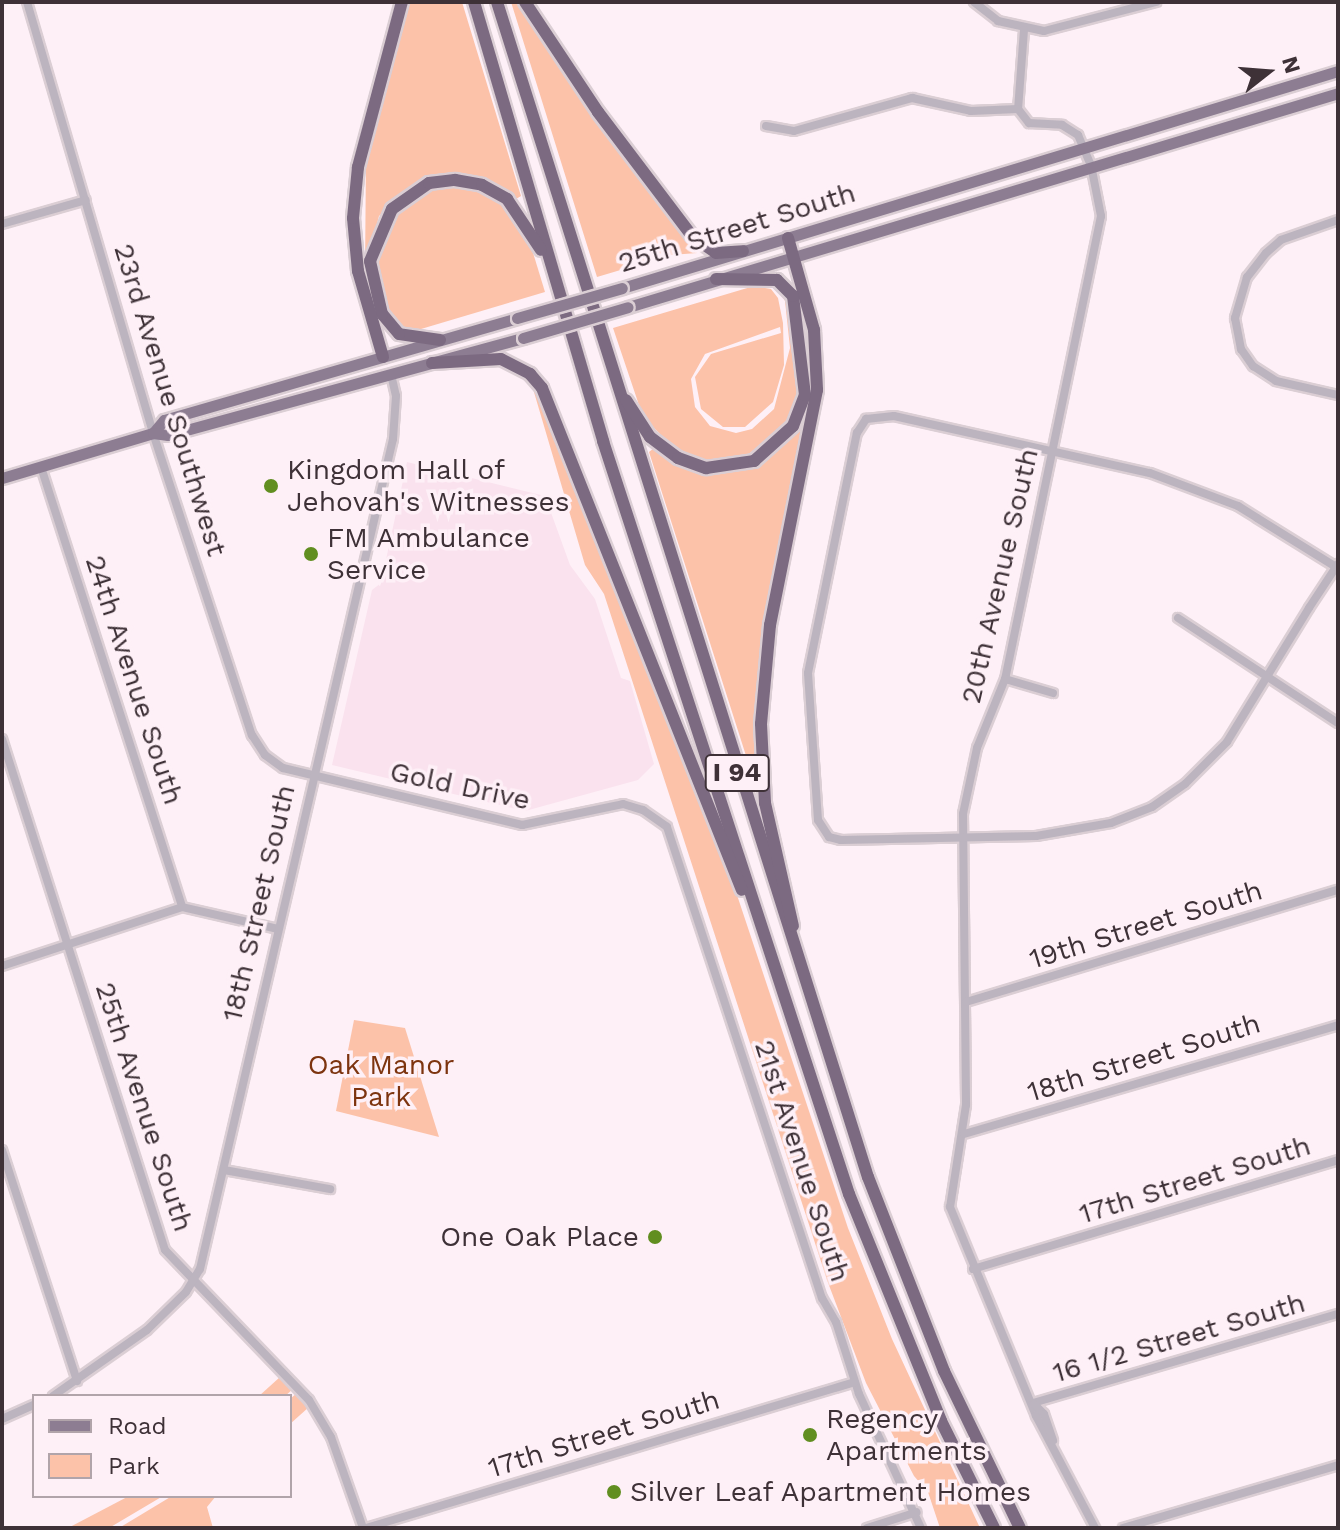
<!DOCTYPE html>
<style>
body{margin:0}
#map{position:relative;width:1340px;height:1530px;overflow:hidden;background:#fef0f7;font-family:"Work Sans",sans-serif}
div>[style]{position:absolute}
.built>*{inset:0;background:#fae2ee}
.green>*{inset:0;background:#fcc2a9}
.roads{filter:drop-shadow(2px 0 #dbced4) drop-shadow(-2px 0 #dbced4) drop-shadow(0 2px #dbced4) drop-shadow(0 -2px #dbced4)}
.minor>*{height:8px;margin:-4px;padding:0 4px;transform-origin:4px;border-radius:4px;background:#bcb4bf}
.major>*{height:11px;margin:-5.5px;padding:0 5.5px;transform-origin:5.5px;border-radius:5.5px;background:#8d7d92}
.highway>*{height:12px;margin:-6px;padding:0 6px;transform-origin:6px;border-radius:6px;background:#7c6a81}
.bridges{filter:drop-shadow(2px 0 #dbced4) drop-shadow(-2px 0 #dbced4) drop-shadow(0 2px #dbced4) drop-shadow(0 -2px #dbced4)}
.major-bridge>*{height:11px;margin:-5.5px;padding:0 5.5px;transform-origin:5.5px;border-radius:5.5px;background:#8d7d92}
.dots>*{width:22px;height:22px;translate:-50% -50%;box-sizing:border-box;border:4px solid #fef0f7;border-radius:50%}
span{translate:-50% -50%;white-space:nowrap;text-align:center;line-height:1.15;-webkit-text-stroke:7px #fef0f7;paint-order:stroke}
.shield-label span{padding:2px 6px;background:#fef0f7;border:2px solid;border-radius:6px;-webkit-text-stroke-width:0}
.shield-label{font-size:26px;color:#3e3137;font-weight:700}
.street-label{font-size:28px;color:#3e3137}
.poi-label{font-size:28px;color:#3e3137}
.left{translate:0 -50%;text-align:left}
.right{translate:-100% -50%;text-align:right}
.park-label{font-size:28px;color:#7d340f}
.frame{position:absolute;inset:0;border:4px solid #3e3137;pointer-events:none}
.legend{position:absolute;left:32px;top:1394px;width:260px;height:104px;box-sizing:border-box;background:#fef0f7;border:2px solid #b1a4aa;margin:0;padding:10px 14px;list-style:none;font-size:24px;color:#3e3137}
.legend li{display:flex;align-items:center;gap:16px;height:40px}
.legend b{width:40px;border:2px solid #b1a4aa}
.north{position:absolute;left:1228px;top:32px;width:80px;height:80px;-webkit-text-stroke:6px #fef0f7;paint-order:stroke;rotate:73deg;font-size:22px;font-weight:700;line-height:32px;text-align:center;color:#3e3137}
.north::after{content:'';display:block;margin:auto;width:28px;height:36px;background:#3e3137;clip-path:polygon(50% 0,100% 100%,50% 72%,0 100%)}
</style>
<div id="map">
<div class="built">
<div style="clip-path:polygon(407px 462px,545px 496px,570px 565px,595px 599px,621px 678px,630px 681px,654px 764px,638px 780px,525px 811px,332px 765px,372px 590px,381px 583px)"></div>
</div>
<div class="green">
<div style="clip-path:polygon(407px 2px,462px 2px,521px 196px,516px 199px,469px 174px,433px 176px,415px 183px,379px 216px,365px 271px,366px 157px)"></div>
<div style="clip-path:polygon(511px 2px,521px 2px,697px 253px,671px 255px,597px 277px)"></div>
<div style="clip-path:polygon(449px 184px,478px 187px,504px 202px,527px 233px,545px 292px,421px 329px,406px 329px,387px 311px,376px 257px,389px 218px,424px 190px)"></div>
<div style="clip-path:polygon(754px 286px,771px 289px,778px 298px,783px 323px,784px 365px,773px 402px,745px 427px,723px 427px,701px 409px,695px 377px,711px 354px,781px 333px,780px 327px,705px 354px,691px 379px,695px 407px,710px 426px,736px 433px,752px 429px,774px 409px,790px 348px,785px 301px,777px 287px,788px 295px,800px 387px,792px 414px,783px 429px,743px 458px,714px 462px,680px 454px,643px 417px,613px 328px)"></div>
<div style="clip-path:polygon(531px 382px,539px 389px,718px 838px,848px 1228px,892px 1339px,980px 1528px,940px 1528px,928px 1492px,914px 1476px,866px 1383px,827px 1280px,604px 594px,585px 565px)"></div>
<div style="clip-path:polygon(806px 407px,810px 409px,763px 638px,757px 690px,761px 787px,756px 787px,649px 452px,654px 448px,697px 471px,740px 470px,772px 455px,788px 440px)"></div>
<div style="clip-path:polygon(354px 1020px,405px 1028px,439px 1137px,336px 1111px)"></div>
<div style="clip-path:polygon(280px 1377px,293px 1389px,285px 1396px,259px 1396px)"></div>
<div style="clip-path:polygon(297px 1393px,309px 1407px,290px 1424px,290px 1399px)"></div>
<div style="clip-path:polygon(129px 1496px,163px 1496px,109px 1528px,68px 1528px)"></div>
<div style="clip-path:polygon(172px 1496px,216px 1496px,207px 1507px,213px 1528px,119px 1528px)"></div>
</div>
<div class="roads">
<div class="minor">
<div style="left:27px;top:2px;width:449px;rotate:73.7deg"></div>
<div style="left:153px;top:433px;width:318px;rotate:71.9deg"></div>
<div style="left:252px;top:735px;width:24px;rotate:57deg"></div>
<div style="left:265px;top:755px;width:22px;rotate:36deg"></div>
<div style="left:283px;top:768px;width:246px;rotate:13.4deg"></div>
<div style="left:522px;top:825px;width:103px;rotate:-11.7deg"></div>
<div style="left:623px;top:804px;width:21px;rotate:17deg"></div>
<div style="left:643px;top:810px;width:29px;rotate:35deg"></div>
<div style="left:667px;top:827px;width:496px;rotate:71.8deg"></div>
<div style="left:822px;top:1298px;width:28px;rotate:60deg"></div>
<div style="left:836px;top:1322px;width:76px;rotate:72.3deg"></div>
<div style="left:859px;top:1394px;width:148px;rotate:65.2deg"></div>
<div style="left:974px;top:2px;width:31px;rotate:38deg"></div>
<div style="left:998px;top:21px;width:47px;rotate:12.3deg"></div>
<div style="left:1044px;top:31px;width:116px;rotate:-14.5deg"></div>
<div style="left:1024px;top:30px;width:79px;rotate:94.3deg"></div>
<div style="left:1018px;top:109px;width:18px;rotate:52deg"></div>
<div style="left:1029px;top:123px;width:33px;rotate:3deg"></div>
<div style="left:1062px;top:125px;width:19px;rotate:32deg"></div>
<div style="left:1078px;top:135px;width:33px;rotate:67deg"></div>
<div style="left:1091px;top:165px;width:52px;rotate:78.9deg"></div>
<div style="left:1101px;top:216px;width:473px;rotate:101.7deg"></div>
<div style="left:1005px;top:679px;width:74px;rotate:112.1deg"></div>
<div style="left:977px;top:748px;width:67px;rotate:102deg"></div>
<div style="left:963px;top:814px;width:291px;rotate:89.4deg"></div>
<div style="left:966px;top:1105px;width:103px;rotate:98.9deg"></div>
<div style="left:950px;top:1207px;width:226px;rotate:67.6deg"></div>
<div style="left:1036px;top:1416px;width:127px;rotate:62.2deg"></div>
<div style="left:766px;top:126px;width:28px;rotate:10deg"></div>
<div style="left:794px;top:131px;width:123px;rotate:-15.6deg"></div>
<div style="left:912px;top:98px;width:60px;rotate:12.4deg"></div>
<div style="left:971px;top:111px;width:47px;rotate:-2.4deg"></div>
<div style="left:1338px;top:220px;width:60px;rotate:160.7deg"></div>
<div style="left:1281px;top:240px;width:20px;rotate:139deg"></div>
<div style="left:1266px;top:253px;width:31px;rotate:128deg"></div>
<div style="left:1247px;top:277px;width:43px;rotate:106.3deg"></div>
<div style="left:1235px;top:318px;width:32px;rotate:79deg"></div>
<div style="left:1241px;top:349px;width:21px;rotate:55deg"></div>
<div style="left:1253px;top:366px;width:27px;rotate:33deg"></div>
<div style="left:1276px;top:381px;width:64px;rotate:12.7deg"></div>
<div style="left:2px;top:224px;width:87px;rotate:-15.9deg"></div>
<div style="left:41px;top:467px;width:462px;rotate:72.2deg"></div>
<div style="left:1338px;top:564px;width:4px;rotate:124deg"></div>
<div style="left:1336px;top:567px;width:49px;rotate:123.4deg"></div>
<div style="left:1309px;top:608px;width:157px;rotate:121.5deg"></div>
<div style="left:1227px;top:742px;width:59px;rotate:135deg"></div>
<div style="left:1185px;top:784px;width:40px;rotate:145.1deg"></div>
<div style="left:1152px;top:807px;width:44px;rotate:158.7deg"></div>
<div style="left:1111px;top:823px;width:76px;rotate:170.2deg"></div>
<div style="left:1036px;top:836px;width:195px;rotate:178.8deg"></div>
<div style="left:841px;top:840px;width:12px;rotate:-166deg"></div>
<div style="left:829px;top:837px;width:20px;rotate:-123deg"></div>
<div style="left:818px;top:820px;width:147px;rotate:-93.9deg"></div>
<div style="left:808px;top:673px;width:245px;rotate:-78.5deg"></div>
<div style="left:857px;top:433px;width:17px;rotate:-57deg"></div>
<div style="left:866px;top:419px;width:28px;rotate:-6deg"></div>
<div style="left:894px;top:416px;width:262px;rotate:12.6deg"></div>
<div style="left:1150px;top:473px;width:94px;rotate:20.6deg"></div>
<div style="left:1238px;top:506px;width:22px;rotate:32deg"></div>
<div style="left:1257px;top:518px;width:93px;rotate:31.8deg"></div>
<div style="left:1336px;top:567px;width:2px;rotate:27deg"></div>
<div style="left:1178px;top:618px;width:191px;rotate:33.3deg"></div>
<div style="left:1005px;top:679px;width:50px;rotate:16.3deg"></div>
<div style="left:2px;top:739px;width:536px;rotate:72.31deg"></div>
<div style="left:165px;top:1250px;width:208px;rotate:46.2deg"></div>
<div style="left:309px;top:1400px;width:43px;rotate:59.3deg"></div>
<div style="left:331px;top:1437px;width:96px;rotate:70.6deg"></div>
<div style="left:2px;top:966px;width:189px;rotate:-18.1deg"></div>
<div style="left:182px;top:907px;width:98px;rotate:12.9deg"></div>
<div style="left:966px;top:1002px;width:388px;rotate:-16.8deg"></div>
<div style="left:964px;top:1134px;width:390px;rotate:-16.2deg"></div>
<div style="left:2px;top:1150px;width:243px;rotate:72deg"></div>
<div style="left:224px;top:1170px;width:108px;rotate:10.2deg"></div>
<div style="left:973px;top:1269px;width:381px;rotate:-16.6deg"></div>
<div style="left:53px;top:1396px;width:115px;rotate:-35.1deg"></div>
<div style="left:147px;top:1330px;width:54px;rotate:-44.3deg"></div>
<div style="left:186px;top:1292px;width:27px;rotate:-59deg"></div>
<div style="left:200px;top:1269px;width:852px;rotate:-76.91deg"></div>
<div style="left:393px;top:439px;width:43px;rotate:-86deg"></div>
<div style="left:396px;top:396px;width:23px;rotate:-103deg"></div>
<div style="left:1033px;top:1403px;width:318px;rotate:-16.3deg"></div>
<div style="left:1034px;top:1404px;width:14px;rotate:45deg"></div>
<div style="left:1044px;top:1414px;width:28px;rotate:71deg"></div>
<div style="left:2px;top:1419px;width:35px;rotate:-24deg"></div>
<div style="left:366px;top:1528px;width:510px;rotate:-16.62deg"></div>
<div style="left:867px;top:1528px;width:52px;rotate:-17.7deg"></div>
<div style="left:1123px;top:1528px;width:224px;rotate:-16.3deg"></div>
</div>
<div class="major">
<div style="left:622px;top:288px;width:748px;rotate:-16.86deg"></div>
<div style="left:628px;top:307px;width:742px;rotate:-16.77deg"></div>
<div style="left:153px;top:433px;width:17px;rotate:-50deg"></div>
<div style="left:164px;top:420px;width:367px;rotate:-16.1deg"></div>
<div style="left:2px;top:478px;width:158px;rotate:-16.6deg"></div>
<div style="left:153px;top:433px;width:15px;rotate:8deg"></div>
<div style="left:168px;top:435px;width:368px;rotate:-15.3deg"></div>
</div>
<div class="highway">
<div style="left:474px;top:2px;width:458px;rotate:73.6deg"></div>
<div style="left:603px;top:441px;width:792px;rotate:71.91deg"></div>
<div style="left:849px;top:1194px;width:245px;rotate:67.9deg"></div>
<div style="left:941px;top:1421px;width:119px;rotate:63.6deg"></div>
<div style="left:497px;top:2px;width:1232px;rotate:72.48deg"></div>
<div style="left:868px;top:1177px;width:208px;rotate:68.6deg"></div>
<div style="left:944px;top:1371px;width:174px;rotate:64.2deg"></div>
<div style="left:525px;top:2px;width:132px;rotate:56.4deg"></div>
<div style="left:598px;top:112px;width:156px;rotate:52.8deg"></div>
<div style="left:692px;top:236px;width:29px;rotate:35deg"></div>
<div style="left:716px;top:253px;width:27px;rotate:-4deg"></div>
<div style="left:788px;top:238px;width:96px;rotate:74.2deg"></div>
<div style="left:814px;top:330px;width:60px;rotate:87.1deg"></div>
<div style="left:817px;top:390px;width:240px;rotate:101.3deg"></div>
<div style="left:770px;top:625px;width:99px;rotate:95.2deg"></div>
<div style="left:761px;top:724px;width:79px;rotate:87.1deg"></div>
<div style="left:765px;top:803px;width:126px;rotate:77.2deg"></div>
<div style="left:440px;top:340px;width:41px;rotate:-171.7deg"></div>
<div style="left:399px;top:334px;width:26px;rotate:-130deg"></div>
<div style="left:382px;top:314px;width:54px;rotate:-102.8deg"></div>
<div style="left:370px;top:261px;width:56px;rotate:-67.1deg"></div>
<div style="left:392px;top:209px;width:45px;rotate:-35.1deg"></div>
<div style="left:429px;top:183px;width:26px;rotate:-7deg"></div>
<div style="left:455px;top:180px;width:27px;rotate:10deg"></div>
<div style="left:482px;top:185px;width:29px;rotate:29deg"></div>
<div style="left:507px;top:199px;width:61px;rotate:56.3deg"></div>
<div style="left:383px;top:357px;width:90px;rotate:-106.2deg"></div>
<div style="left:358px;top:271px;width:53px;rotate:-95.4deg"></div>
<div style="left:353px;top:218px;width:51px;rotate:-84.4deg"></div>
<div style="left:358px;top:167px;width:171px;rotate:-75.1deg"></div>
<div style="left:432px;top:363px;width:69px;rotate:-3.3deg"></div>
<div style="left:501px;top:359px;width:33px;rotate:27deg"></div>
<div style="left:530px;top:374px;width:18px;rotate:49deg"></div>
<div style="left:542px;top:388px;width:540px;rotate:68.28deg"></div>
<div style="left:626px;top:400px;width:44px;rotate:57deg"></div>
<div style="left:650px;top:437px;width:35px;rotate:37deg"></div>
<div style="left:678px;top:458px;width:30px;rotate:20deg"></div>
<div style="left:706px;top:468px;width:49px;rotate:-8.3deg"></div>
<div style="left:754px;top:461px;width:52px;rotate:-41.9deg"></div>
<div style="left:793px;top:426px;width:33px;rotate:-69deg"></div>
<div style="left:805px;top:395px;width:100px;rotate:-96.9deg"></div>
<div style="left:793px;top:296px;width:23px;rotate:-135deg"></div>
<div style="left:777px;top:280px;width:61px;rotate:-179.1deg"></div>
</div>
</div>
<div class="bridges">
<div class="major-bridge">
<div style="left:517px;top:318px;width:109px;rotate:-15.9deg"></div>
<div style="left:523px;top:338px;width:109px;rotate:-16.4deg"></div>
</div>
</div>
<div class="dots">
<div style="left:271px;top:486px;background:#618e20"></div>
<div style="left:311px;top:554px;background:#618e20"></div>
<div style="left:655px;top:1237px;background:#618e20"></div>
<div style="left:810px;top:1435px;background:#618e20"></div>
<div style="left:614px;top:1492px;background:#618e20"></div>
</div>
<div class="shield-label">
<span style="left:737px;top:773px">I 94</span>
</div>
<div class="street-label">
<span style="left:737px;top:228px;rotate:-17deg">25th Street South</span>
<span style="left:170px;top:400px;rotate:73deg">23rd Avenue Southwest</span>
<span style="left:1000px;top:576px;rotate:-77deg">20th Avenue South</span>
<span style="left:134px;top:680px;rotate:72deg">24th Avenue South</span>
<span style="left:460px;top:786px;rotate:12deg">Gold Drive</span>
<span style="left:259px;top:903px;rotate:-77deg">18th Street South</span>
<span style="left:1146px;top:925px;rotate:-17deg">19th Street South</span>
<span style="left:1144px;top:1058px;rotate:-17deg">18th Street South</span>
<span style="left:144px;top:1107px;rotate:72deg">25th Avenue South</span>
<span style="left:802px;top:1161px;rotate:72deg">21st Avenue South</span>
<span style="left:1195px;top:1180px;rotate:-17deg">17th Street South</span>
<span style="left:1179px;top:1338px;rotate:-16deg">16 1/2 Street South</span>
<span style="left:604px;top:1434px;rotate:-17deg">17th Street South</span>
</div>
<div class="poi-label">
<span class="left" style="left:287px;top:486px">Kingdom Hall of<br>Jehovah's Witnesses</span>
<span class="left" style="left:327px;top:554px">FM Ambulance<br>Service</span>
<span class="right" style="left:639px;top:1237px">One Oak Place</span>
<span class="left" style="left:826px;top:1435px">Regency<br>Apartments</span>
<span class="left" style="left:630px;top:1492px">Silver Leaf Apartment Homes</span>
</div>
<div class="park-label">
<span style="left:381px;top:1081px">Oak Manor<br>Park</span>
</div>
<div class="frame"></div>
<ul class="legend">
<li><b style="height:10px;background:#8d7d92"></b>Road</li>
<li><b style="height:22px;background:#fcc2a9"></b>Park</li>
</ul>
<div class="north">N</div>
</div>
